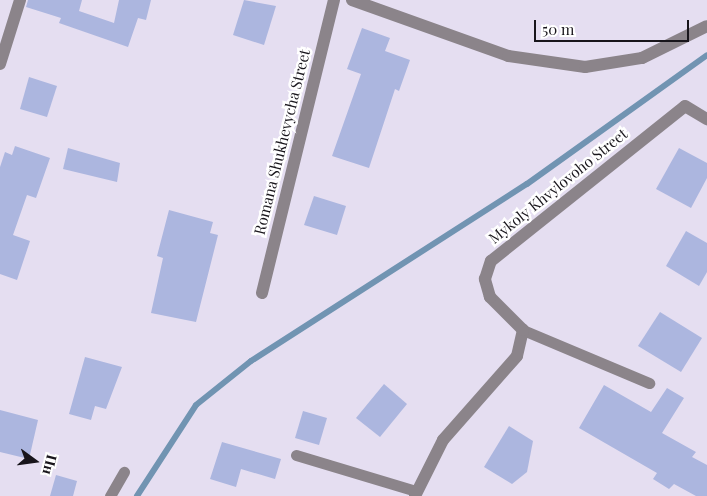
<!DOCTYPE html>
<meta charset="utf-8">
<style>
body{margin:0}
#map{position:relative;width:707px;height:496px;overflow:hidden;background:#e5def1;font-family:"Playfair Display",serif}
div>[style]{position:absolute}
.stream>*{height:6px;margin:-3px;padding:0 3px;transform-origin:3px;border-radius:3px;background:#7194b2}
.building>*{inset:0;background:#acb6df}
.lane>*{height:11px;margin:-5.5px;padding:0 5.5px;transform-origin:5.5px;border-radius:5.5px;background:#8b848a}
.street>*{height:12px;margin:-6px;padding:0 6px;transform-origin:6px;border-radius:6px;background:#8b848a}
span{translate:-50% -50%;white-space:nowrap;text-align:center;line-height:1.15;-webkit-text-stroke:5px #fff;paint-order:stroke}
.street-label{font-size:15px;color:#18151b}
.north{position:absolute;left:10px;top:436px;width:50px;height:50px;-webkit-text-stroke:4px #fff;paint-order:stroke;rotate:104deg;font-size:14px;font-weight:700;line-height:20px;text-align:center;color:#18151b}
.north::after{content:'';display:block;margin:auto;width:18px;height:22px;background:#18151b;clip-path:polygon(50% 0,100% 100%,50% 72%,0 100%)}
.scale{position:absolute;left:534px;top:20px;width:155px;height:22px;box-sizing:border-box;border:2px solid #18151b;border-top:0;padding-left:6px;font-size:15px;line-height:18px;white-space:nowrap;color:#18151b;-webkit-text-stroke:4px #fff;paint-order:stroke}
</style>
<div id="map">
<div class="stream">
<div style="left:137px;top:496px;width:108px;rotate:-57deg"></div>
<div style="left:196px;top:405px;width:70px;rotate:-38.7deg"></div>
<div style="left:251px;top:361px;width:328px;rotate:-32.7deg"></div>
<div style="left:527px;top:184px;width:221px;rotate:-35.6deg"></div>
</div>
<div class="building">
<div style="clip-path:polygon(28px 0,82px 0,79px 11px,114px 23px,119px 0,151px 0,146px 20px,138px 18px,128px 47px,59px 23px,61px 18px,26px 7px)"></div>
<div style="clip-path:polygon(244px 0,276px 6px,264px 45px,233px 35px)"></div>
<div style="clip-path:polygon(362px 28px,390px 38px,385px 51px,410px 60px,399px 91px,395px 89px,369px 168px,332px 156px,361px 74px,347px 69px)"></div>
<div style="clip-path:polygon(29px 77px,57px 86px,47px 117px,20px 109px)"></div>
<div style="clip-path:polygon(15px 146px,50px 158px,36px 198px,27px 195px,13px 235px,30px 241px,17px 280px,0 274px,0 167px,5px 152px,12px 155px)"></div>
<div style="clip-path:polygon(68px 148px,120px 163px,117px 182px,63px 169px)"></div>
<div style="clip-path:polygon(679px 148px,707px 163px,707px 178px,691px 208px,656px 189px)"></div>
<div style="clip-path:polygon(314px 196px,346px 206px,337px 235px,304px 225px)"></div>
<div style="clip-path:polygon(169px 210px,213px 222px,210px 233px,218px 235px,196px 322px,151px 313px,163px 258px,157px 256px)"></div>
<div style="clip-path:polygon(686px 231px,707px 243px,707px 272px,699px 286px,666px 266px)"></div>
<div style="clip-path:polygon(660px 312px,702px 338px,681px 372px,638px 346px)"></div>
<div style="clip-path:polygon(85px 357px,122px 367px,106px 409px,95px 406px,91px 420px,69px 414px)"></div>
<div style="clip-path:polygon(384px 384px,407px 404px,380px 437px,356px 418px)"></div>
<div style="clip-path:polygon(604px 385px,651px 412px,667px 388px,684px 398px,662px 433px,696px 452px,692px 457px,707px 465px,707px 496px,696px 496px,674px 484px,669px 489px,653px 479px,657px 473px,579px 428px)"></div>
<div style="clip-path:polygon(0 410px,38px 420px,29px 459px,0 452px)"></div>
<div style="clip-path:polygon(303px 411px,327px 418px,319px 445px,295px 438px)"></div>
<div style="clip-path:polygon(509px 426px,533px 441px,527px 472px,512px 484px,484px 467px)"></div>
<div style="clip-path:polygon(222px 442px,281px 459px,275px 479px,241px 469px,236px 487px,210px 479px)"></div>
<div style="clip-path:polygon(56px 475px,77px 481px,73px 496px,50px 496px)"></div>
</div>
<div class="lane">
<div style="left:523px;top:330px;width:137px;rotate:22.8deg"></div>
<div style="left:296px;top:455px;width:125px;rotate:16.7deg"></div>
<div style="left:110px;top:496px;width:28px;rotate:-60deg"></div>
</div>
<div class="street">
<div style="left:352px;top:0;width:166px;rotate:19.7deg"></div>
<div style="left:508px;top:56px;width:78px;rotate:8.1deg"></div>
<div style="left:585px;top:67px;width:58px;rotate:-9deg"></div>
<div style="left:642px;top:58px;width:72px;rotate:-26.2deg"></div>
<div style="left:0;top:64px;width:67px;rotate:-72.6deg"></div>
<div style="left:262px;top:293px;width:302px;rotate:-76.2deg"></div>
<div style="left:415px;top:496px;width:63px;rotate:-63.4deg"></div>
<div style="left:443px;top:440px;width:112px;rotate:-48.6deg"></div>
<div style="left:517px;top:356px;width:27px;rotate:-77deg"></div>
<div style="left:523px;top:330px;width:47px;rotate:-135deg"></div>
<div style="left:490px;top:297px;width:19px;rotate:-106deg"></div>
<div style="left:485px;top:279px;width:19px;rotate:-72deg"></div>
<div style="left:491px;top:261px;width:248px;rotate:-38.6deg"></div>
<div style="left:685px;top:106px;width:26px;rotate:31deg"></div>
</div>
<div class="street-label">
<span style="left:282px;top:142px;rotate:-76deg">Romana Shukhevycha Street</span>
<span style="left:558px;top:186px;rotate:-39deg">Mykoly Khvylovoho Street</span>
</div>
<div class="north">Пн</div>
<div class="scale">50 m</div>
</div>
